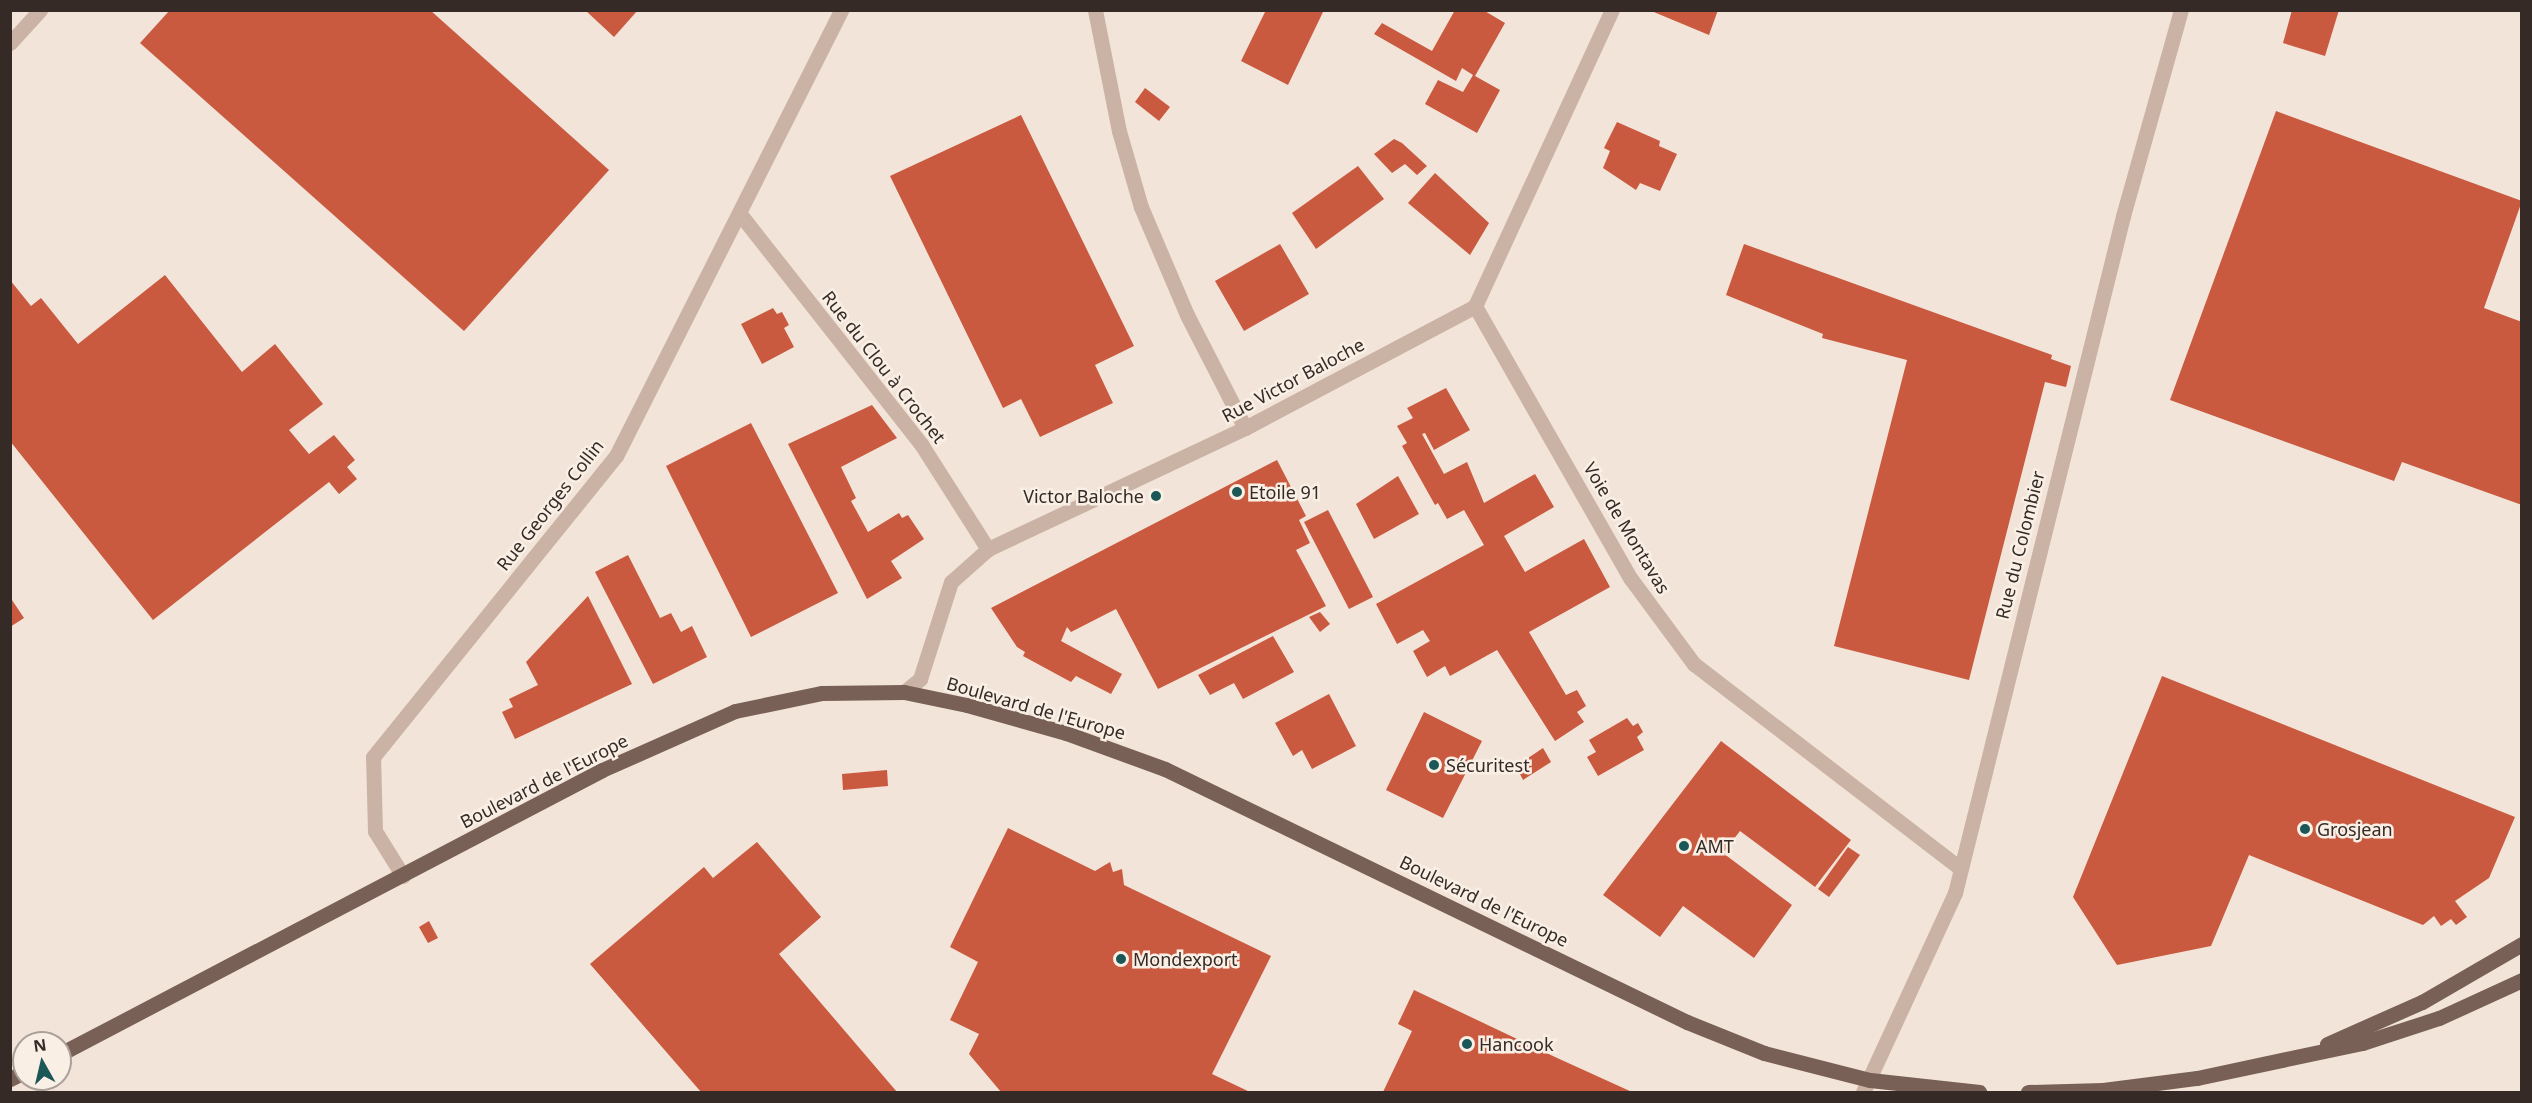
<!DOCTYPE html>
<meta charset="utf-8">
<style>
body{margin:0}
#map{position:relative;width:2532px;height:1103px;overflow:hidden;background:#f2e4d8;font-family:"Noto Sans",sans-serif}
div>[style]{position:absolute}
.building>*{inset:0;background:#c9593f}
.minor>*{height:15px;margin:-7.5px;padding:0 7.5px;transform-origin:7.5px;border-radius:7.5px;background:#cab3a4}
.major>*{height:15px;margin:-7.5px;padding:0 7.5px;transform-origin:7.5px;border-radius:7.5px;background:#786056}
.dots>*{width:16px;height:16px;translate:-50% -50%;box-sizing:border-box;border:3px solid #f9efe5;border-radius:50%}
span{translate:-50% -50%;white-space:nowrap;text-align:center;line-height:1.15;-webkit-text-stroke:5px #f9efe5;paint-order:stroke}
.street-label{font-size:18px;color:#352a26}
.poi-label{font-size:18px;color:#352a26}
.left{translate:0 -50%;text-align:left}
.right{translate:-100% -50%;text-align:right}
.frame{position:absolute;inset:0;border:12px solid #352a26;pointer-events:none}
.north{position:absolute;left:12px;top:1031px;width:60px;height:60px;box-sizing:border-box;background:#f9efe5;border:2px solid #aba099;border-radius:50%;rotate:352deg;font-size:16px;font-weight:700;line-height:24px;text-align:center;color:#352a26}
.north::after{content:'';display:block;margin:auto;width:21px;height:27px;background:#1b5757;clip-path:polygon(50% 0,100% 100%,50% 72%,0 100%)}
</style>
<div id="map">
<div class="building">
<div style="clip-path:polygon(170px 10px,430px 10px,609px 170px,464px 331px,140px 43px)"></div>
<div style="clip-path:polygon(585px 10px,638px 10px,614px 37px)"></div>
<div style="clip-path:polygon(1266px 10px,1323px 12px,1288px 85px,1241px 61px)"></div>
<div style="clip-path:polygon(1455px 10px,1483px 10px,1505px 23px,1475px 76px,1500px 90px,1477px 133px,1425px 104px,1438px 80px,1463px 92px,1473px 75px,1462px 68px,1456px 81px,1374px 34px,1382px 23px,1432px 51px)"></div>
<div style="clip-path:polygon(1649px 10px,1718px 10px,1709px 35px)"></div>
<div style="clip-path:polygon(2292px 10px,2339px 10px,2325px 56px,2283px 43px)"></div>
<div style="clip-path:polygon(1145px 88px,1170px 107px,1159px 121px,1135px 102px)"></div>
<div style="clip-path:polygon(2276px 111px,2522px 201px,2484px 308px,2522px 322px,2522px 505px,2402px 462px,2394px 481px,2170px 400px)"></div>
<div style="clip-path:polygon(1021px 115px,1134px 346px,1095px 365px,1113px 403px,1040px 437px,1021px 399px,1003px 408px,890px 176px)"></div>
<div style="clip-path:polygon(1617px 122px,1660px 141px,1659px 146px,1677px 154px,1660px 191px,1640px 183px,1636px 190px,1603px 168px,1610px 151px,1604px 148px)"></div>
<div style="clip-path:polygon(1394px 139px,1402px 143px,1427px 166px,1417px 175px,1405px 164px,1392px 173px,1374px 154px)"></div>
<div style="clip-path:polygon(1358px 166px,1384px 199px,1316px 249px,1292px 213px)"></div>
<div style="clip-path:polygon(1435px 173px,1489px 223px,1470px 255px,1408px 203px)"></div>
<div style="clip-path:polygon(1280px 244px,1309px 294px,1244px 331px,1215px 281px)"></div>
<div style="clip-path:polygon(1744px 244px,2052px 355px,2051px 359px,2071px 366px,2066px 387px,2045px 382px,1969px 680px,1834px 646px,1907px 360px,1822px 338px,1823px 334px,1726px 295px)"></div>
<div style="clip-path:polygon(165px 275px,242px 372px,275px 344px,323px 404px,289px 430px,309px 454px,334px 435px,355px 460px,347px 467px,357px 479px,339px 494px,329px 482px,153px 620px,10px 441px,10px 280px,31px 306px,41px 298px,78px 344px)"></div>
<div style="clip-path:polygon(773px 308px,777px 314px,782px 312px,789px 325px,784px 328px,794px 347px,762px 364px,741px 324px)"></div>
<div style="clip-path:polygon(1446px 388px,1470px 430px,1434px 450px,1425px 433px,1422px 434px,1444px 474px,1467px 462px,1484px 503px,1535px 474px,1554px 507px,1504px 536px,1525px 572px,1584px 539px,1610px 587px,1529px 632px,1566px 695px,1577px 690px,1586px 706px,1577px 712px,1584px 722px,1555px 741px,1497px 650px,1450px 676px,1445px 666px,1427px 677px,1413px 651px,1430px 641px,1423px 630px,1397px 644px,1376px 604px,1484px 545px,1464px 510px,1447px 519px,1438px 503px,1435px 505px,1402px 446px,1407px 443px,1397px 426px,1413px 418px,1407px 408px)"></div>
<div style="clip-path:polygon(872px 405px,897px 438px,841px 467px,856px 498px,851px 501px,868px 532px,899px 513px,902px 518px,908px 515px,924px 539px,891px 561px,902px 578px,867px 599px,788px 444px)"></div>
<div style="clip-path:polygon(751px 423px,838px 593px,751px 637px,666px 466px)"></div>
<div style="clip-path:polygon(1277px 460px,1306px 516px,1299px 520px,1310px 543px,1296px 550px,1326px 606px,1158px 689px,1116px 609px,1071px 632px,1067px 627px,1061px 641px,1122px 674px,1111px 694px,1076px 676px,1071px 682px,1023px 656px,1025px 652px,1017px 647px,991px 608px)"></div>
<div style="clip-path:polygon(1398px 476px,1419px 514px,1374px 539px,1356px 504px)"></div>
<div style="clip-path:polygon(1328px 510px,1373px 597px,1349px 609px,1304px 522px)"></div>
<div style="clip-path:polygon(628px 555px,660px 618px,671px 613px,681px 632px,692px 626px,707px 657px,653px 684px,595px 572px)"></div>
<div style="clip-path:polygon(588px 596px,632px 684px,515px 739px,502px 712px,513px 707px,509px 699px,538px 685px,526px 662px)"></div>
<div style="clip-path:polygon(10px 597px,24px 618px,10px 627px)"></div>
<div style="clip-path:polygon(1320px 612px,1330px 624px,1320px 632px,1309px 617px)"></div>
<div style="clip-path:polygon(1273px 636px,1294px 672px,1243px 699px,1234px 683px,1210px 695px,1198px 675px)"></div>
<div style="clip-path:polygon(2162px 676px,2515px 817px,2489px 878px,2455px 901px,2467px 917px,2456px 925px,2451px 919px,2441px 926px,2434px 916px,2423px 925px,2249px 855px,2211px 946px,2117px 965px,2073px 897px)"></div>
<div style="clip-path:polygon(1329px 694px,1356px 746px,1312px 769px,1302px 750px,1293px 756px,1275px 723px)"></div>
<div style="clip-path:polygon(1424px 712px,1482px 741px,1443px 818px,1386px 790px)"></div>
<div style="clip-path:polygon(1627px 718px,1633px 726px,1638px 723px,1643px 732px,1637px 737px,1644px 750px,1598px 776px,1587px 757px,1596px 752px,1589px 740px)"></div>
<div style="clip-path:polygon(1721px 741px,1851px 840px,1815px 887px,1740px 831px,1723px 853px,1792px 905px,1754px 958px,1683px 906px,1660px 937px,1603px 895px)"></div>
<div style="clip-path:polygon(1543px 748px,1551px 762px,1523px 780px,1516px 766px)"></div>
<div style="clip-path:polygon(887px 770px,888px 786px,843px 790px,842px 774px)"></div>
<div style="clip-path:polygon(1008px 828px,1095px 871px,1110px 862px,1113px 872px,1122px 869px,1124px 885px,1271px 956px,1212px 1074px,1250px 1092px,1001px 1092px,969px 1054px,979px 1034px,950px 1020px,978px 962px,950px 947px)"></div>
<div style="clip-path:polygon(757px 842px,821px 917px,779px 954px,897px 1092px,701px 1092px,590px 964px,704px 867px,713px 878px)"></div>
<div style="clip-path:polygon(1848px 847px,1860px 855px,1829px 897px,1818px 889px)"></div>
<div style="clip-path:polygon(429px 921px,438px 938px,428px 943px,419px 927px)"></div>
<div style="clip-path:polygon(1414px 990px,1555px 1057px,1632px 1092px,1383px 1092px,1412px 1031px,1398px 1024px)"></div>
</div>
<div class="minor">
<div style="left:1095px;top:10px;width:123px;rotate:78.8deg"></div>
<div style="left:1119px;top:131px;width:79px;rotate:73.9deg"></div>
<div style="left:1141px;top:207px;width:117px;rotate:66.9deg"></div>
<div style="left:1187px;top:315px;width:127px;rotate:62.8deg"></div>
<div style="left:10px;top:43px;width:45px;rotate:-47.7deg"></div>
<div style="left:740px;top:214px;width:293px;rotate:51.8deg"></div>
<div style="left:921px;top:444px;width:125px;rotate:57.5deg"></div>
<div style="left:1475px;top:306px;width:314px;rotate:60.3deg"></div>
<div style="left:1631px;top:579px;width:106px;rotate:53.5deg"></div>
<div style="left:1694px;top:664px;width:334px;rotate:37.5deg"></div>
<div style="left:904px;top:692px;width:21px;rotate:-39deg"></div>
<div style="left:920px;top:679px;width:102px;rotate:-72.3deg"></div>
<div style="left:951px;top:582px;width:50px;rotate:-41.7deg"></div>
<div style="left:988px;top:549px;width:284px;rotate:-25.2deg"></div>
<div style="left:1245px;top:428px;width:260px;rotate:-27.9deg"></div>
<div style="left:1475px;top:306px;width:326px;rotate:-65.2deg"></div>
<div style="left:403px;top:876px;width:53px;rotate:-121.9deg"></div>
<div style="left:375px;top:831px;width:74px;rotate:-91.5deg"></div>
<div style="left:373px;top:757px;width:387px;rotate:-51.1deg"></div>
<div style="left:616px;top:456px;width:500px;rotate:-63.2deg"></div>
<div style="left:1863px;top:1092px;width:219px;rotate:-65.2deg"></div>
<div style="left:1955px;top:893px;width:698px;rotate:-76.06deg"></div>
<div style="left:2123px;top:216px;width:214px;rotate:-74.3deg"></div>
</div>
<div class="major">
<div style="left:2327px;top:1044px;width:104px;rotate:-23.9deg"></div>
<div style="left:2422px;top:1002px;width:116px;rotate:-30.1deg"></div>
<div style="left:60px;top:1054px;width:612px;rotate:-27.65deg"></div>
<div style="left:602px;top:770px;width:145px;rotate:-23.9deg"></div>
<div style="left:735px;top:711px;width:89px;rotate:-11.7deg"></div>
<div style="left:822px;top:693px;width:82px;rotate:-0.7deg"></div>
<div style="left:904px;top:692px;width:64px;rotate:11.7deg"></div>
<div style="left:967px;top:705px;width:103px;rotate:15.8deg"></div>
<div style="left:1066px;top:733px;width:105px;rotate:20deg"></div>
<div style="left:1165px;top:769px;width:580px;rotate:25.86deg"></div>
<div style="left:1687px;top:1022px;width:83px;rotate:21.9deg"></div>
<div style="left:1764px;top:1053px;width:109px;rotate:14.3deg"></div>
<div style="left:1870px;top:1080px;width:110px;rotate:6.3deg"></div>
<div style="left:10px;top:1079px;width:16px;rotate:-27deg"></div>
<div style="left:2028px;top:1092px;width:75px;rotate:-1.5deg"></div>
<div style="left:2103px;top:1090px;width:95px;rotate:-7.3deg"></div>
<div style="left:2197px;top:1078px;width:169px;rotate:-12deg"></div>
<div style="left:2362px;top:1043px;width:81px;rotate:-18deg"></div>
<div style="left:2439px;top:1018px;width:91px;rotate:-24.6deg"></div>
</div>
<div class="dots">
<div style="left:1237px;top:492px;background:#1b5757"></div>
<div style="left:1156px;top:496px;background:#1b5757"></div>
<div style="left:1434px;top:765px;background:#1b5757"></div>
<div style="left:2305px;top:829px;background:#1b5757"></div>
<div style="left:1684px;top:846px;background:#1b5757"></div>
<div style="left:1121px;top:959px;background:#1b5757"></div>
<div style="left:1467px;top:1044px;background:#1b5757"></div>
</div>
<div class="street-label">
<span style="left:884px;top:367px;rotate:52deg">Rue du Clou à Crochet</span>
<span style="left:1293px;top:380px;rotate:-28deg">Rue Victor Baloche</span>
<span style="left:550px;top:505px;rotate:-52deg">Rue Georges Collin</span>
<span style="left:1627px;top:528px;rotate:59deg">Voie de Montavas</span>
<span style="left:2020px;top:545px;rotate:-76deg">Rue du Colombier</span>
<span style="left:1036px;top:708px;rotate:16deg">Boulevard de l'Europe</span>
<span style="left:544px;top:781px;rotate:-27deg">Boulevard de l'Europe</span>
<span style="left:1484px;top:901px;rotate:26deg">Boulevard de l'Europe</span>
</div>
<div class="poi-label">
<span class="left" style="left:1249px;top:492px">Etoile 91</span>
<span class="right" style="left:1144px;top:496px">Victor Baloche</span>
<span class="left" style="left:1446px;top:765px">Sécuritest</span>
<span class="left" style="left:2317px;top:829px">Grosjean</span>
<span class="left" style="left:1696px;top:846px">AMT</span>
<span class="left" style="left:1133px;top:959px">Mondexport</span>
<span class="left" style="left:1479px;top:1044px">Hancook</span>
</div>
<div class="frame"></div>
<div class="north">N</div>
</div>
